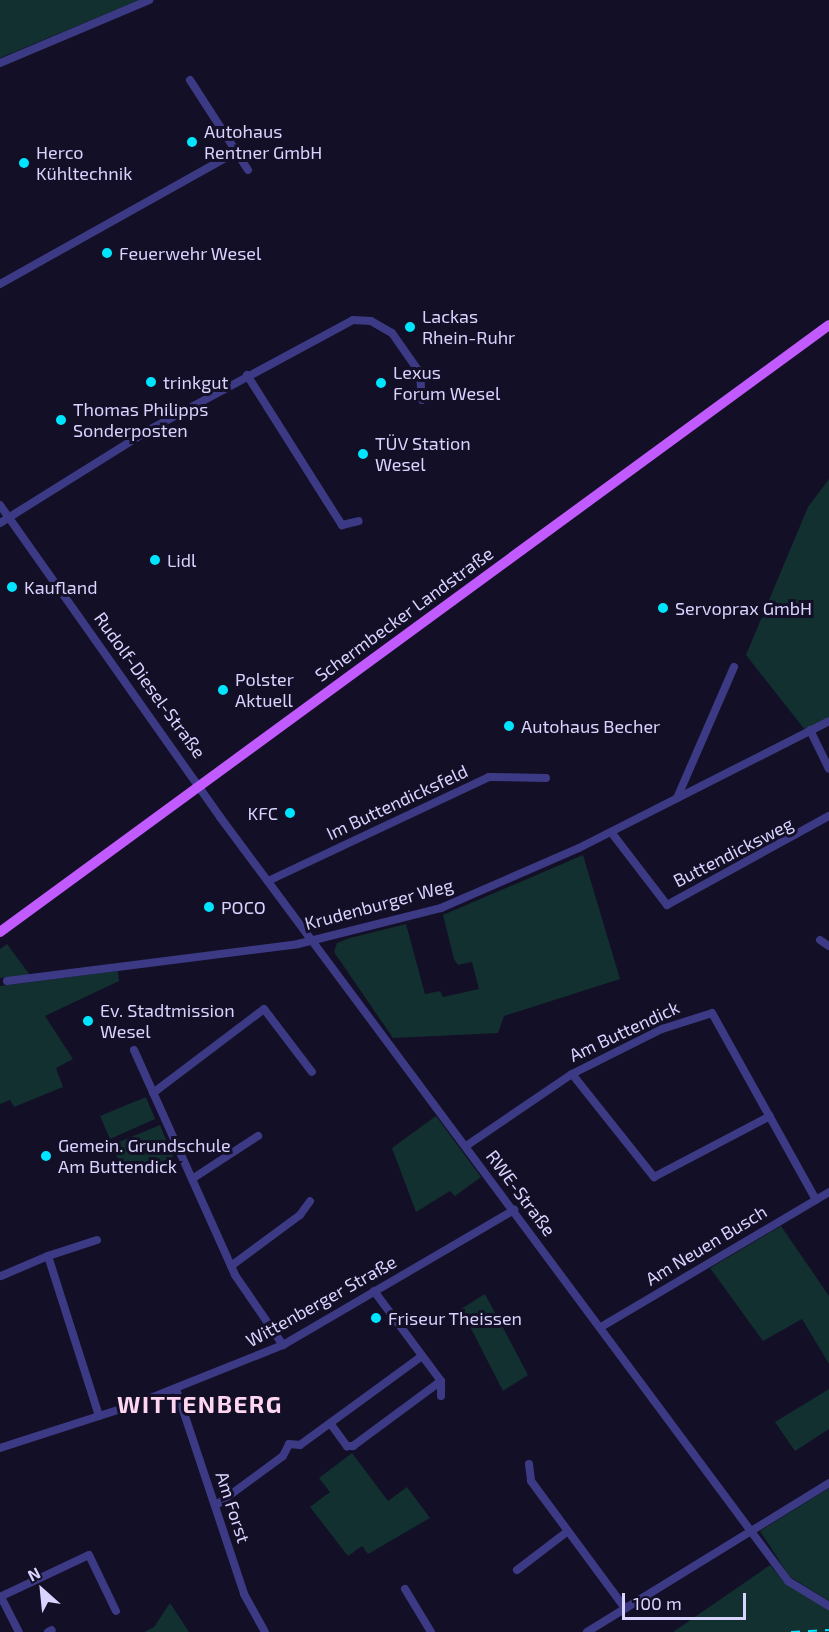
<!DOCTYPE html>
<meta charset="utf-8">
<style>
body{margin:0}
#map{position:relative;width:829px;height:1632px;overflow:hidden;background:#130f26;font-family:"Exo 2",sans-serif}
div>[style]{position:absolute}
.green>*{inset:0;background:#12302f}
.minor>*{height:8px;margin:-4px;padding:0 4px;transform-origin:4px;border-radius:4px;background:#3d3a85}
.major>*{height:10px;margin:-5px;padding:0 5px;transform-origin:5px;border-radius:5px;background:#c25bff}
.rail>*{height:2px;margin-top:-1px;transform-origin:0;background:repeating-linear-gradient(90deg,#00e5ff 0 9px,transparent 0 17px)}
.dots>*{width:16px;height:16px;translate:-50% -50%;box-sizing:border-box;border:3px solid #130f26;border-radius:50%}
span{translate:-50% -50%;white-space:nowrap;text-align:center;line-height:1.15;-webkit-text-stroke:6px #130f26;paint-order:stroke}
.poi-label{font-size:18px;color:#d9d4ff}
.left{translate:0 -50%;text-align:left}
.right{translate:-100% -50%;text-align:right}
.street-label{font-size:18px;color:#d9d4ff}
.district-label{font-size:24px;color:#ffd6f0;font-weight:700;letter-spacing:1.5px}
.north{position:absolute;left:12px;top:1560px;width:60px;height:60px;-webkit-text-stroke:4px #130f26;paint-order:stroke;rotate:333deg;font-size:16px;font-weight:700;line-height:24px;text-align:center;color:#d9d4ff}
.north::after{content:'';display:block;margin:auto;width:21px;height:27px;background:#d9d4ff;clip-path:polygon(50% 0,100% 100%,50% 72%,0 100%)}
.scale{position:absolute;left:622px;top:1593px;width:124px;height:27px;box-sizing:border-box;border:3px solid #d9d4ff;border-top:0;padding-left:8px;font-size:18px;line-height:21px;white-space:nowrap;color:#d9d4ff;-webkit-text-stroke:4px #130f26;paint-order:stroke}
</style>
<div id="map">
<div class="green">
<div style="clip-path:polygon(0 0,139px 0,0 58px)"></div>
<div style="clip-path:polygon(829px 479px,829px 718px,805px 730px,746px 655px,808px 507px)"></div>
<div style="clip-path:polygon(583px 855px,620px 979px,504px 1016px,498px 1033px,393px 1038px,334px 952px,337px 943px,350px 938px,406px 924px,425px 994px,440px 991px,443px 997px,479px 989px,472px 962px,458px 965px,454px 959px,443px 915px)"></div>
<div style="clip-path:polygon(7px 944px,30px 975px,0 978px,0 949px)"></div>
<div style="clip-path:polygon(118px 971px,119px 981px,45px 1016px,73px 1059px,56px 1068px,63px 1087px,14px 1107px,10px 1100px,0 1104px,0 986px)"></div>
<div style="clip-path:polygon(146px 1097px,155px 1119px,110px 1139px,100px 1116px)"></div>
<div style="clip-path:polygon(436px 1116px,481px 1177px,455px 1196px,450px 1191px,416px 1212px,392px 1148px)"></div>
<div style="clip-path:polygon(160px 1125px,173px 1157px,125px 1176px,112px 1145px)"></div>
<div style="clip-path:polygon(781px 1226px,829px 1296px,829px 1364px,802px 1319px,763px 1341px,710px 1268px)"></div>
<div style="clip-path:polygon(485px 1294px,528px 1375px,503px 1391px,461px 1309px)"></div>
<div style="clip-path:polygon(829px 1389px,829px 1429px,795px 1451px,775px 1422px)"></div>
<div style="clip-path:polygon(352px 1453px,388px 1501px,407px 1487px,430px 1518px,368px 1554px,362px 1546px,348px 1556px,310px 1507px,330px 1492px,319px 1478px)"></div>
<div style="clip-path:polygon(829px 1488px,829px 1601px,789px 1576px,760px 1531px)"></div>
<div style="clip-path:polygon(770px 1565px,784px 1582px,829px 1609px,829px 1632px,673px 1632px)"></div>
<div style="clip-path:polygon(170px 1603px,189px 1632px,144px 1632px,154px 1627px)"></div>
</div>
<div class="minor">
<div style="left:0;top:63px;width:162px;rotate:-22.9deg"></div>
<div style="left:190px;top:80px;width:107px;rotate:57.2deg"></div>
<div style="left:0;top:284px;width:270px;rotate:-29.2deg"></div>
<div style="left:247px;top:375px;width:178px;rotate:57.7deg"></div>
<div style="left:342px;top:525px;width:17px;rotate:-13deg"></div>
<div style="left:0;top:505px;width:382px;rotate:54.8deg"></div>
<div style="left:220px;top:817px;width:952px;rotate:53.37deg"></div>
<div style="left:788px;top:1581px;width:48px;rotate:31.4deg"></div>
<div style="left:0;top:523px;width:173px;rotate:-32deg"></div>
<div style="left:147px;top:431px;width:234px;rotate:-28.3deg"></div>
<div style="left:353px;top:320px;width:18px;rotate:3deg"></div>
<div style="left:371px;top:321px;width:24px;rotate:30deg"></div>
<div style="left:392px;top:333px;width:49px;rotate:55deg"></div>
<div style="left:420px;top:373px;width:27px;rotate:86deg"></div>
<div style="left:810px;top:730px;width:43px;rotate:64deg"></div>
<div style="left:677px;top:798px;width:143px;rotate:-66.5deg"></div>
<div style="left:611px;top:832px;width:92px;rotate:52.5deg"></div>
<div style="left:667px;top:905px;width:185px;rotate:-28.8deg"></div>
<div style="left:268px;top:881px;width:244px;rotate:-25.2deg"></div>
<div style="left:489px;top:777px;width:57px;rotate:1deg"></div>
<div style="left:820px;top:940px;width:11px;rotate:34deg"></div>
<div style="left:7px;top:981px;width:293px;rotate:-7.2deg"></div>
<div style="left:298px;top:944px;width:147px;rotate:-14.1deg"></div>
<div style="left:441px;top:908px;width:150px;rotate:-23.5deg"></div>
<div style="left:579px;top:848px;width:280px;rotate:-26.9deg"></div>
<div style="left:134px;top:1050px;width:247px;rotate:65.8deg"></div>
<div style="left:235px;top:1275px;width:85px;rotate:55.6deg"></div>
<div style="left:572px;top:1074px;width:132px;rotate:51.5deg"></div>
<div style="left:654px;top:1177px;width:131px;rotate:-27.7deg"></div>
<div style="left:153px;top:1093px;width:139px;rotate:-37.1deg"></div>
<div style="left:264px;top:1009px;width:79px;rotate:52.7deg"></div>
<div style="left:466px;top:1146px;width:128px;rotate:-34.2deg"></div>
<div style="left:572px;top:1074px;width:101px;rotate:-26.6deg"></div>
<div style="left:662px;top:1029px;width:52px;rotate:-17.7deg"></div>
<div style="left:712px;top:1013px;width:214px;rotate:60.9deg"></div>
<div style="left:192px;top:1179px;width:79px;rotate:-33.1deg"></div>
<div style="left:97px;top:1240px;width:52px;rotate:161.9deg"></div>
<div style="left:48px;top:1256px;width:168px;rotate:72.3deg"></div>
<div style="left:231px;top:1266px;width:86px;rotate:-36.5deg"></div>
<div style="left:300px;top:1215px;width:17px;rotate:-54deg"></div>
<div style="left:1px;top:1276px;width:51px;rotate:-23.1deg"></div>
<div style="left:374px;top:1291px;width:112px;rotate:53.3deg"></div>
<div style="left:441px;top:1381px;width:15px;rotate:90deg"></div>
<div style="left:601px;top:1327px;width:265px;rotate:-30.6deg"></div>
<div style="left:176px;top:1389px;width:216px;rotate:71.6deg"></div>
<div style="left:244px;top:1594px;width:43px;rotate:61.1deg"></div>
<div style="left:330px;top:1423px;width:29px;rotate:54deg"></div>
<div style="left:347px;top:1446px;width:6px"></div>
<div style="left:353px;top:1446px;width:109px;rotate:-36.5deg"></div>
<div style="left:0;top:1448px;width:140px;rotate:-17.9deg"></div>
<div style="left:133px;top:1405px;width:162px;rotate:-21.8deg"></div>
<div style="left:283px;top:1345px;width:268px;rotate:-30.3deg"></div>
<div style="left:529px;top:1464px;width:17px;rotate:83deg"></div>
<div style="left:531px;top:1481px;width:158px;rotate:53.5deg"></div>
<div style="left:215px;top:1506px;width:84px;rotate:-36.3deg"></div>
<div style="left:283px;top:1456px;width:13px;rotate:-63deg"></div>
<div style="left:289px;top:1444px;width:11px;rotate:5deg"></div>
<div style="left:300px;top:1445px;width:151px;rotate:-36.1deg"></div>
<div style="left:517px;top:1570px;width:64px;rotate:-37.4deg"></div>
<div style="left:405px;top:1589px;width:50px;rotate:58.8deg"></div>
<div style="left:0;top:1597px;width:98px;rotate:-25.3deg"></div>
<div style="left:89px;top:1555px;width:62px;rotate:64.3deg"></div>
<div style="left:1px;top:1597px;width:39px;rotate:63deg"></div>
<div style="left:48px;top:1632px;width:4px;rotate:-27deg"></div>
<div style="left:587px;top:1632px;width:284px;rotate:-31.6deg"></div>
</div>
<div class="major">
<div style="left:0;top:932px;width:1027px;rotate:-36.21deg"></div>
</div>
<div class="rail">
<div style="left:791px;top:1632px;width:38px;rotate:-3deg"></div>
</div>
<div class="dots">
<div style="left:192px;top:142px;background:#00e5ff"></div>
<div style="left:24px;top:163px;background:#00e5ff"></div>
<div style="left:107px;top:253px;background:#00e5ff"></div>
<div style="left:410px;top:327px;background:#00e5ff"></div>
<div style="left:151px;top:382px;background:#00e5ff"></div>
<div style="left:381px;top:383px;background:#00e5ff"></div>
<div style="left:61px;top:420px;background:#00e5ff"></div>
<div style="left:363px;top:454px;background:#00e5ff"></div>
<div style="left:155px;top:560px;background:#00e5ff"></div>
<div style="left:12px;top:587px;background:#00e5ff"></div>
<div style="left:663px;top:608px;background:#00e5ff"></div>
<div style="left:223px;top:690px;background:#00e5ff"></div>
<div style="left:509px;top:726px;background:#00e5ff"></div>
<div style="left:290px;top:813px;background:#00e5ff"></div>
<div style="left:209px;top:907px;background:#00e5ff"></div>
<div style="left:88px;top:1021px;background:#00e5ff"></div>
<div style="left:46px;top:1156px;background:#00e5ff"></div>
<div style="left:376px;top:1318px;background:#00e5ff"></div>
</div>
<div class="poi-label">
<span class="left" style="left:204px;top:142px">Autohaus<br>Rentner GmbH</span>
<span class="left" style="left:36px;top:163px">Herco<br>Kühltechnik</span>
<span class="left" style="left:119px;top:253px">Feuerwehr Wesel</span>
<span class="left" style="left:422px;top:327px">Lackas<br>Rhein-Ruhr</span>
<span class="left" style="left:393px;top:383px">Lexus<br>Forum Wesel</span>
<span class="left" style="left:163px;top:382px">trinkgut</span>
<span class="left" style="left:73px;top:420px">Thomas Philipps<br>Sonderposten</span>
<span class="left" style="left:375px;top:454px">TÜV Station<br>Wesel</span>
<span class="left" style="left:167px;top:560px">Lidl</span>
<span class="left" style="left:24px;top:587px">Kaufland</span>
<span class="left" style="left:675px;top:608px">Servoprax GmbH</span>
<span class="left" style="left:235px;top:690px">Polster<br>Aktuell</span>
<span class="left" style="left:521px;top:726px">Autohaus Becher</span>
<span class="right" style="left:278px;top:813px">KFC</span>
<span class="left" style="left:221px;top:907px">POCO</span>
<span class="left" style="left:100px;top:1021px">Ev. Stadtmission<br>Wesel</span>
<span class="left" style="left:58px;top:1156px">Gemein. Grundschule<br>Am Buttendick</span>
<span class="left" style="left:388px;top:1318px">Friseur Theissen</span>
</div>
<div class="street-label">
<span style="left:404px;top:614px;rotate:-36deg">Schermbecker Landstraße</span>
<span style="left:150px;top:685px;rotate:54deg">Rudolf-Diesel-Straße</span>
<span style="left:397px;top:802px;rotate:-25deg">Im Buttendicksfeld</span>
<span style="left:733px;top:852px;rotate:-27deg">Buttendicksweg</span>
<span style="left:379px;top:904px;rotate:-15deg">Krudenburger Weg</span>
<span style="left:624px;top:1031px;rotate:-25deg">Am Buttendick</span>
<span style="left:521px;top:1193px;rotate:53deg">RWE-Straße</span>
<span style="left:706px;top:1245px;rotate:-31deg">Am Neuen Busch</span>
<span style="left:321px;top:1301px;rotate:-29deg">Wittenberger Straße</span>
<span style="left:233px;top:1507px;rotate:72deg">Am Forst</span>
</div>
<div class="district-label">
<span style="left:200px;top:1404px">WITTENBERG</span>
</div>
<div class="north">N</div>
<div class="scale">100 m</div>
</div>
